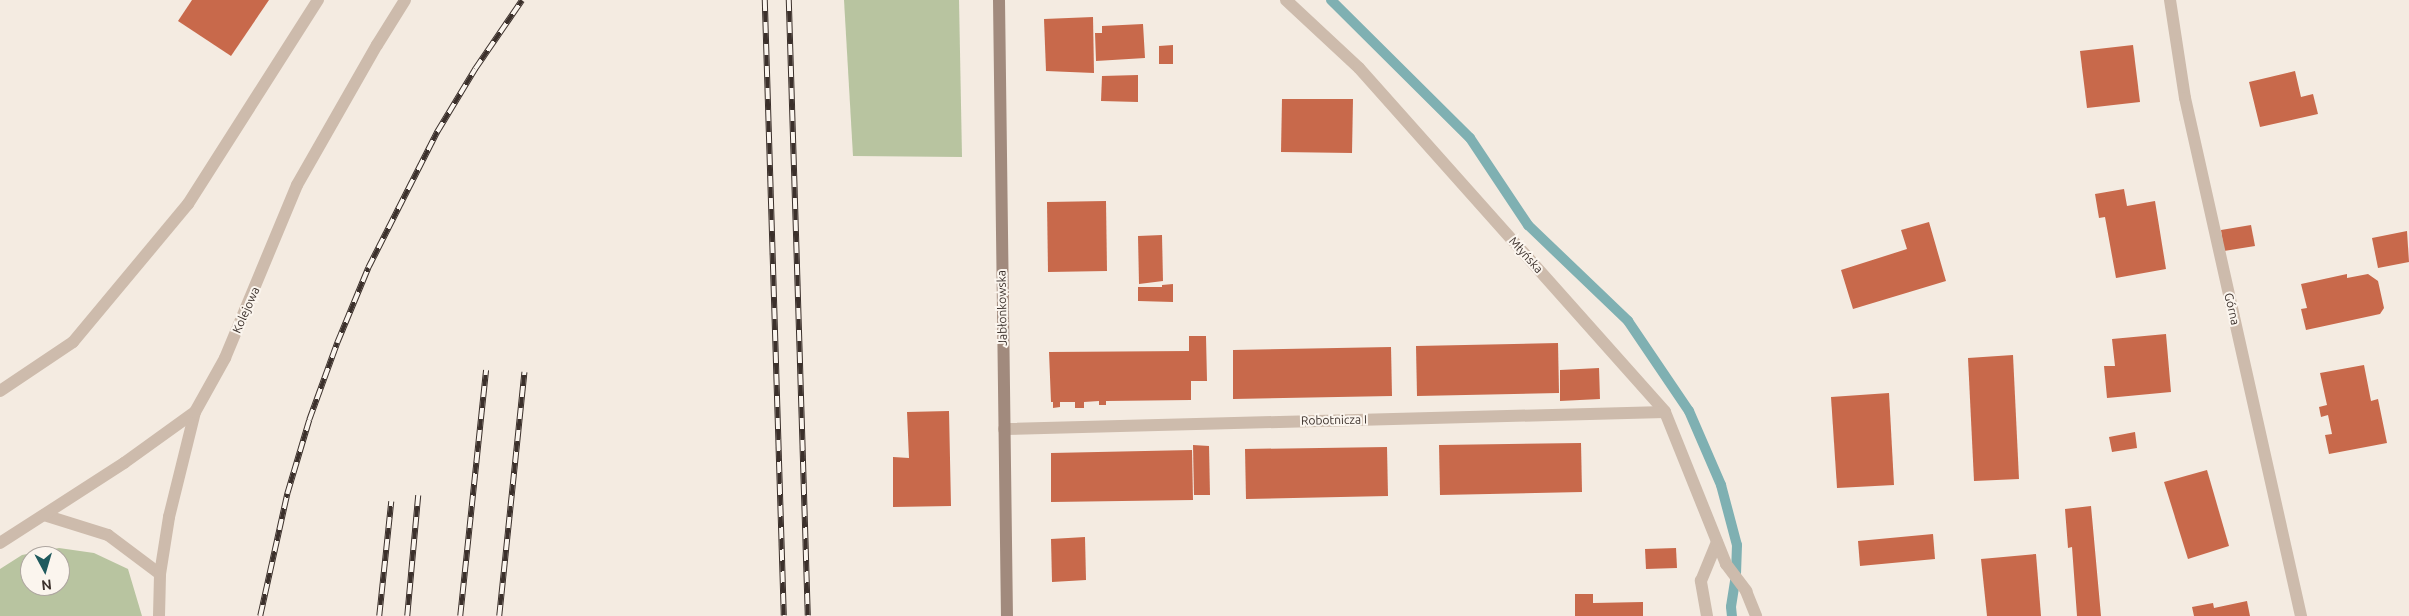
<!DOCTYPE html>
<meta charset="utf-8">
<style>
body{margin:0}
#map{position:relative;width:2409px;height:616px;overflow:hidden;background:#f4ebe1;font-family:Ubuntu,sans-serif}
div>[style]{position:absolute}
.green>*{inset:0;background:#b8c4a0}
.stream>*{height:10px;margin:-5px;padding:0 5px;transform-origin:5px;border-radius:5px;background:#7fb0b2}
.building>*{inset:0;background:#c8694b}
.lane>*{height:12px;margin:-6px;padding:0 6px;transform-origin:6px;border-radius:6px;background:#cdbbac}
.street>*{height:12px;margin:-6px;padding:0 6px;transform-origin:6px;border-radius:6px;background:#cdbbac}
.secondary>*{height:12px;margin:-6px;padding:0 6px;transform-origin:6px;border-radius:6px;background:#a18a7d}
.rail>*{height:5.5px;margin-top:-2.75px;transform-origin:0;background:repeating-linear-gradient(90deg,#fbf5ee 0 11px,#3b302b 0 22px);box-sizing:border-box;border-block:1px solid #3b302b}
span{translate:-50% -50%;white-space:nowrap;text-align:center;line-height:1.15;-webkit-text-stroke:4px #fbf5ee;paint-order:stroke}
.street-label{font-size:12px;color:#3b302b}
.north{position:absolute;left:20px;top:546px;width:50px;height:50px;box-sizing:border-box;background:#fbf5ee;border:1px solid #aea6a0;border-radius:50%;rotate:174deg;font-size:14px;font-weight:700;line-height:20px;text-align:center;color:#3b302b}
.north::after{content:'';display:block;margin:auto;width:18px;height:22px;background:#1f5a5e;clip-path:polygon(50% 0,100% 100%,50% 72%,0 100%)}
</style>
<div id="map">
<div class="green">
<div style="clip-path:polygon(844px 0,959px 0,962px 157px,853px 156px)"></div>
<div style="clip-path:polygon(evenodd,59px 548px,94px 553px,128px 569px,142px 616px,0 616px,0 569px,22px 555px,59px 548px,30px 556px,60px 556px,60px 586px,30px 586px,30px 556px)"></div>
</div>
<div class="stream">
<div style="left:1331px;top:0;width:196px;rotate:44.8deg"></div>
<div style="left:1470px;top:138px;width:105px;rotate:56.3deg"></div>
<div style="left:1528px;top:225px;width:139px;rotate:43.8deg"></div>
<div style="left:1628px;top:321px;width:109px;rotate:55.9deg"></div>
<div style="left:1689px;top:411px;width:81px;rotate:66.6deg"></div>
<div style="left:1721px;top:485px;width:62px;rotate:75.1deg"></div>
<div style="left:1737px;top:545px;width:30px;rotate:92deg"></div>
<div style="left:1736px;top:575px;width:32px;rotate:99deg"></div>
<div style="left:1731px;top:607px;width:9px;rotate:84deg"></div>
</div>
<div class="building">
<div style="clip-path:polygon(192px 0,269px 0,231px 56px,178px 21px)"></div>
<div style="clip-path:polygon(1093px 17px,1094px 73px,1046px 71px,1044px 19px)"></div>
<div style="clip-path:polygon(1143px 24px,1145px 58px,1096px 61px,1095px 33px,1102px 33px,1102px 26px)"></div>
<div style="clip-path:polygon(1173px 45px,1173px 64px,1159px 64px,1159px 46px)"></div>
<div style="clip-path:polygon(2133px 45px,2140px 102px,2087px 108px,2080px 51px)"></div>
<div style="clip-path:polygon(2295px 71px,2301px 97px,2313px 94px,2318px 114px,2260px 127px,2249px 82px)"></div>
<div style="clip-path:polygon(1138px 75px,1138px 102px,1101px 101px,1102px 76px)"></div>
<div style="clip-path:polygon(1282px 99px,1353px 99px,1352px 153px,1281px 152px)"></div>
<div style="clip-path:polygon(2124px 189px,2127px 206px,2155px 201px,2166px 269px,2116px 278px,2105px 217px,2099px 218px,2095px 194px)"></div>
<div style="clip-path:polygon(1106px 201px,1107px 271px,1048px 272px,1047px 202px)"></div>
<div style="clip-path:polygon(1929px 222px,1946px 281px,1853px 309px,1841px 270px,1907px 249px,1901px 230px)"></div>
<div style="clip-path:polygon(2251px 225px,2255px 246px,2224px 251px,2221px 230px)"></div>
<div style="clip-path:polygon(2407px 231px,2409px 262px,2378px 268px,2372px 238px)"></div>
<div style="clip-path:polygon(1162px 235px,1163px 281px,1139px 284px,1138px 236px)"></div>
<div style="clip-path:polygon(2347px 274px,2347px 278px,2368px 274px,2378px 281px,2384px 308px,2380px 314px,2306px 330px,2301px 309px,2307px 308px,2301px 284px)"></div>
<div style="clip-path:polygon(1173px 284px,1173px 302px,1138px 301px,1138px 287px,1162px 287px,1162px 285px)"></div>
<div style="clip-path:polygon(2166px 334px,2171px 392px,2107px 398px,2104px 366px,2115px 366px,2112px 339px)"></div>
<div style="clip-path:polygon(1189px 336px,1206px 336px,1207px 381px,1191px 381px,1191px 400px,1106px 401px,1106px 405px,1099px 405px,1099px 401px,1084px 402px,1084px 408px,1075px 408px,1075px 402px,1060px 402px,1060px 407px,1053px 408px,1053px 402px,1051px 402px,1049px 352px,1189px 351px)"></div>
<div style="clip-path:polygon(1558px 343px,1559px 393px,1417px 396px,1416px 346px)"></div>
<div style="clip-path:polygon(1391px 347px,1392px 396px,1233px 399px,1233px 350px)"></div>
<div style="clip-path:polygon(2013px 355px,2019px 479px,1974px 481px,1968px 358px)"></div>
<div style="clip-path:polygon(2364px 365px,2371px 401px,2378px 399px,2387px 443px,2329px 454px,2325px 435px,2332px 434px,2328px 415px,2321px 417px,2319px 407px,2327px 405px,2320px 373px)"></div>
<div style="clip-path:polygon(1599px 368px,1600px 399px,1560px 401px,1560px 370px)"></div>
<div style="clip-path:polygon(1889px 393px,1894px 485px,1837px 488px,1831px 397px)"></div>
<div style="clip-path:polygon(949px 411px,951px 506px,893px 507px,893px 457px,909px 458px,907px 412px)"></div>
<div style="clip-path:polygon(2135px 432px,2137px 448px,2112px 452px,2109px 437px)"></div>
<div style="clip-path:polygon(1581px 443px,1582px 492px,1440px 495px,1439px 445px)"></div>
<div style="clip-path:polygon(1193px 445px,1209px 446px,1210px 495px,1194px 495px)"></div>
<div style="clip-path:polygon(1387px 447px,1388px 496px,1246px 499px,1245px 449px)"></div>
<div style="clip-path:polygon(1192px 450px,1193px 500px,1051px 502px,1051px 453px)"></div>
<div style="clip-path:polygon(2207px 470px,2229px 546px,2188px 559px,2164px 482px)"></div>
<div style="clip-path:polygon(2091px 506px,2101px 616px,2077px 616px,2072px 547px,2068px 548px,2065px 509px)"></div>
<div style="clip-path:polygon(1933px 534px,1935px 559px,1860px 566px,1858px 541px)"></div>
<div style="clip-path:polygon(1085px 537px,1086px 580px,1052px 582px,1051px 539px)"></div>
<div style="clip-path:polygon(1676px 548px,1677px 568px,1646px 569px,1645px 549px)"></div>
<div style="clip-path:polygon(2036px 554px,2041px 616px,1987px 616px,1981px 559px)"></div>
<div style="clip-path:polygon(1575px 594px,1593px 594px,1593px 603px,1643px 602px,1643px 616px,1575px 616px)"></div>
<div style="clip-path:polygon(2247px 601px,2250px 616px,2194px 616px,2192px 607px,2213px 603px,2214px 608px)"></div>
</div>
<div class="lane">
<div style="left:0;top:391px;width:88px;rotate:-33.9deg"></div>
<div style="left:73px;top:342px;width:180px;rotate:-50.2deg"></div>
<div style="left:188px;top:204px;width:242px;rotate:-57.5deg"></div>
<div style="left:44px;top:515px;width:67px;rotate:17.4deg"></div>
<div style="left:108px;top:535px;width:65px;rotate:36.9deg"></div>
<div style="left:159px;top:616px;width:42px;rotate:-88.6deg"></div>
<div style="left:160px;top:574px;width:58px;rotate:-81deg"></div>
<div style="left:169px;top:517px;width:108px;rotate:-76.1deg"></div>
<div style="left:1707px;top:616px;width:36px;rotate:-100deg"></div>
<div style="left:1701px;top:581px;width:42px;rotate:-67.7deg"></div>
</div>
<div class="street">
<div style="left:1286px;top:0;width:100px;rotate:43deg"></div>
<div style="left:1359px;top:68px;width:460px;rotate:48.3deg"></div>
<div style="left:1665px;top:412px;width:164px;rotate:68.1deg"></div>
<div style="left:1726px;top:564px;width:34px;rotate:53deg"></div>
<div style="left:1746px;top:591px;width:27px;rotate:68deg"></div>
<div style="left:2170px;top:0;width:99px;rotate:81.3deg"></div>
<div style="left:2185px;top:98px;width:531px;rotate:77.38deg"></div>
<div style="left:1004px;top:429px;width:661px;rotate:-1.47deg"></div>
<div style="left:0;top:543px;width:148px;rotate:-32.8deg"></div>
<div style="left:124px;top:463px;width:87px;rotate:-35.7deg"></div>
<div style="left:195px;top:412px;width:62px;rotate:-60.9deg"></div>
<div style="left:225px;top:358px;width:187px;rotate:-67.4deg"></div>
<div style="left:297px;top:185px;width:161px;rotate:-60.3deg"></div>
<div style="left:377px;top:45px;width:53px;rotate:-58.1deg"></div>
</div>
<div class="secondary">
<div style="left:999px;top:0;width:616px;rotate:89.26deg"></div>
</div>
<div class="rail">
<div style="left:765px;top:0;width:616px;rotate:88.23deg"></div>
<div style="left:789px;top:0;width:616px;rotate:88.23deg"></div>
<div style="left:260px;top:616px;width:125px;rotate:-77.5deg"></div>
<div style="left:287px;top:494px;width:77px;rotate:-73.4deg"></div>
<div style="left:309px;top:420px;width:82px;rotate:-70deg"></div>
<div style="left:337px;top:343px;width:81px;rotate:-67.5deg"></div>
<div style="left:368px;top:268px;width:153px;rotate:-63.1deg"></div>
<div style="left:437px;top:132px;width:74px;rotate:-58.9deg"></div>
<div style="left:475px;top:69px;width:83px;rotate:-55.7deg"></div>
<div style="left:379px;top:616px;width:115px;rotate:-84deg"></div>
<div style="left:407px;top:616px;width:121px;rotate:-84.8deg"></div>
<div style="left:460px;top:616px;width:247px;rotate:-84deg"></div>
<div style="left:499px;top:616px;width:245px;rotate:-84.1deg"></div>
</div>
<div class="street-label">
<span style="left:1526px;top:255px;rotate:48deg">Młyńska</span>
<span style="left:1002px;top:308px;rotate:-91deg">Jabłonkowska</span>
<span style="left:2232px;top:309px;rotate:77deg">Górna</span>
<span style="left:246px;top:310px;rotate:-66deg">Kolejowa</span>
<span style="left:1334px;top:420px;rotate:-1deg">Robotnicza I</span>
</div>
<div class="north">N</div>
</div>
